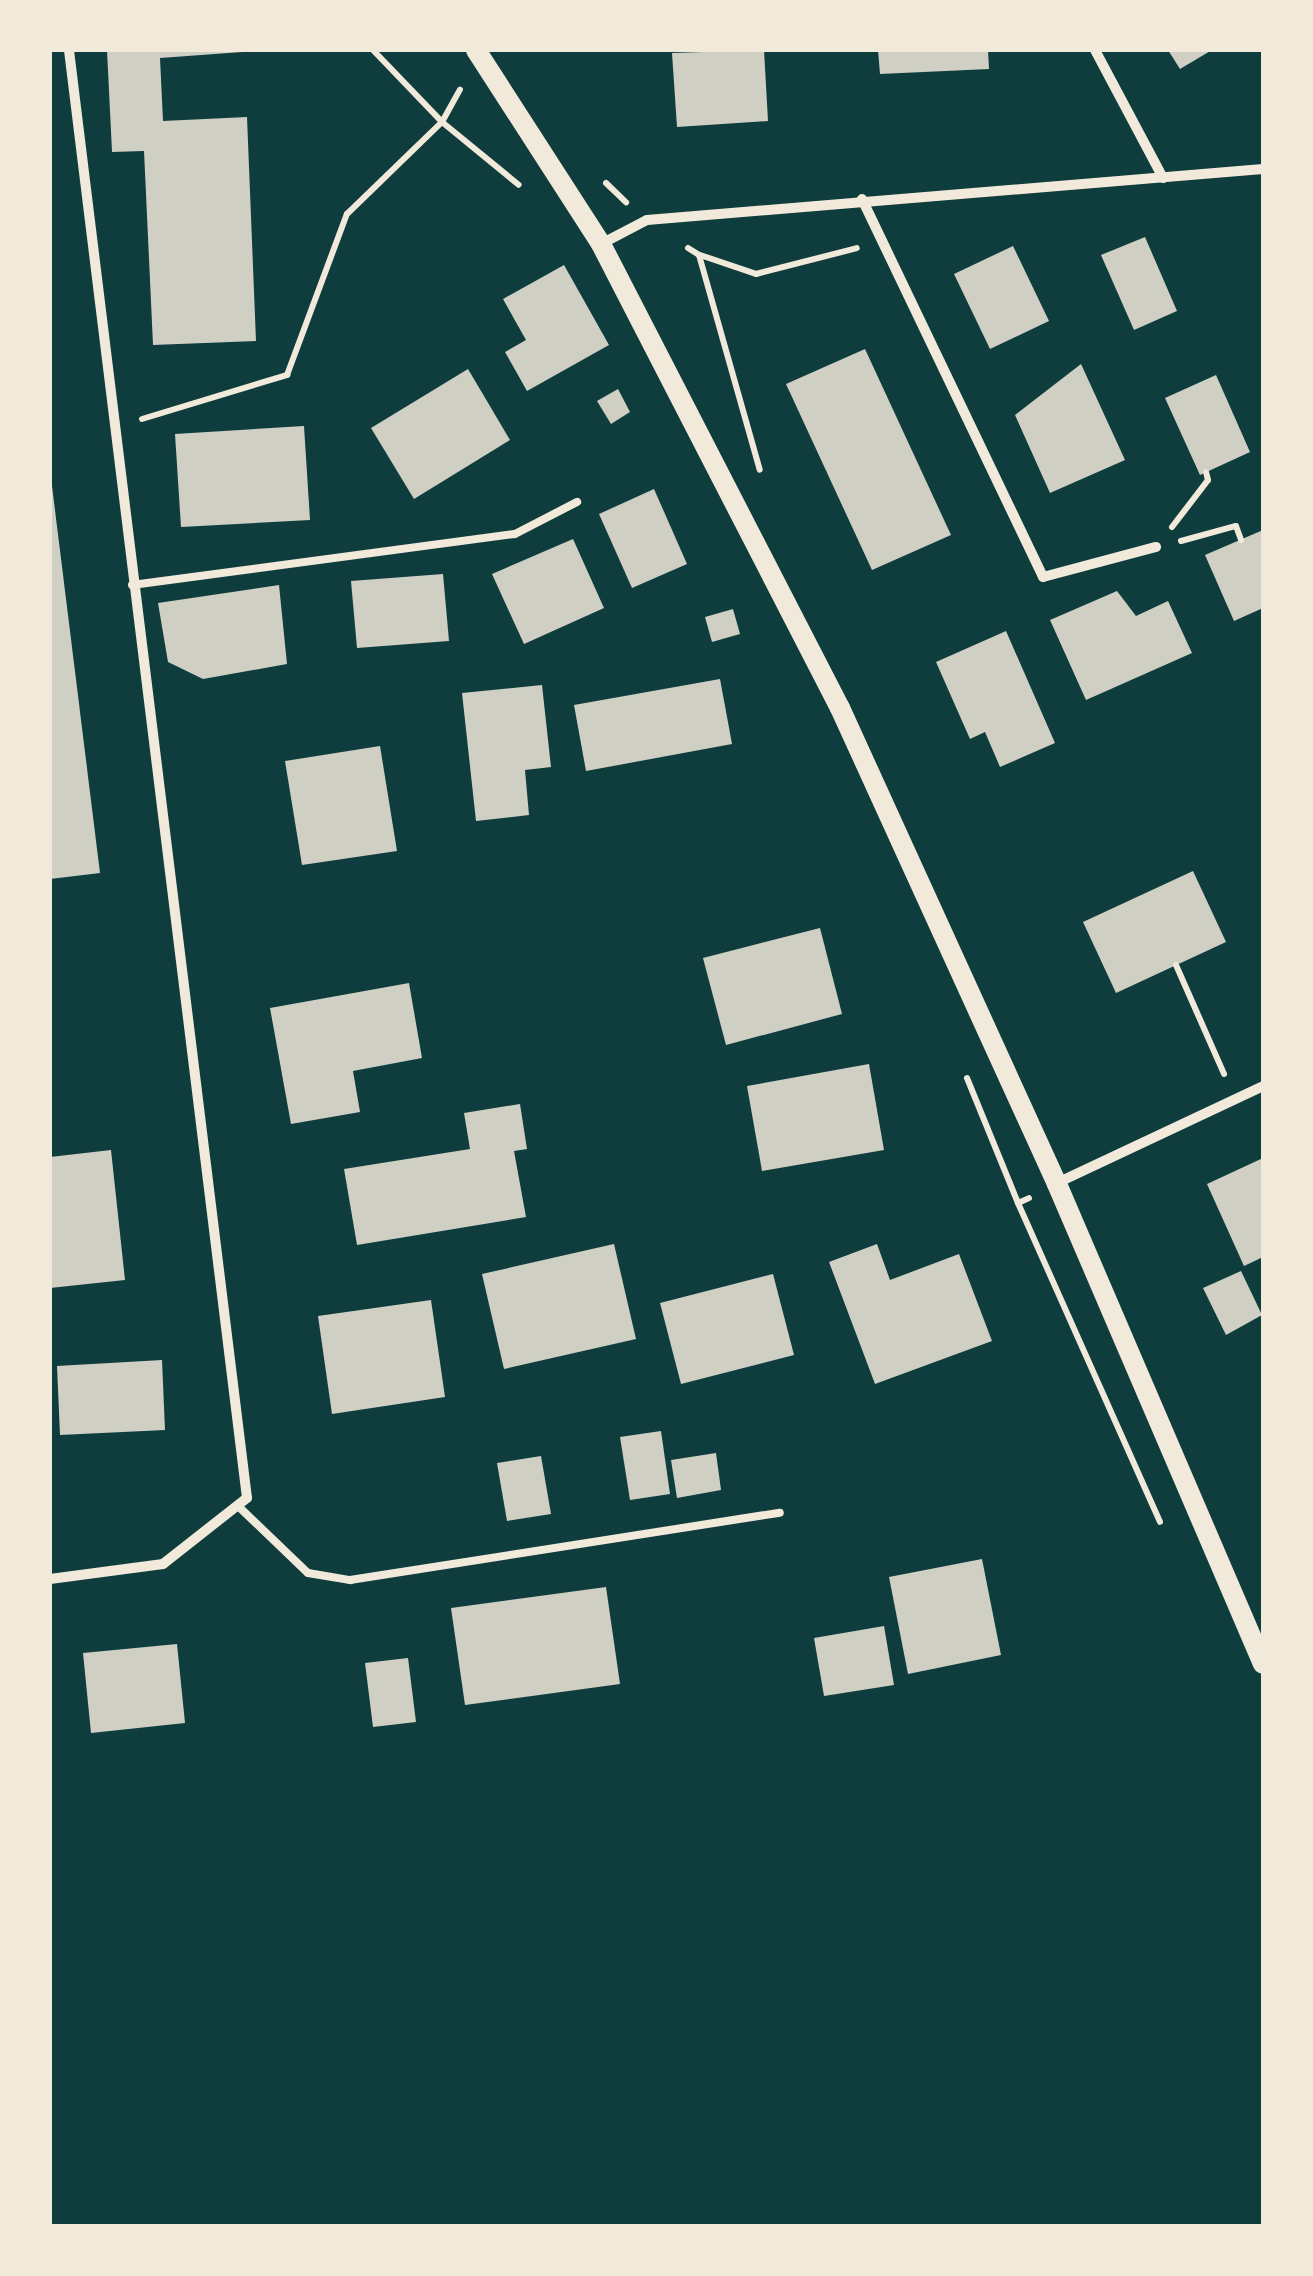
<!DOCTYPE html>
<style>
body{margin:0}
#map{position:relative;width:1313px;height:2276px;overflow:hidden;background:#0f3d3e;font-family:"Golos Text",sans-serif}
div>[style]{position:absolute}
.building>*{inset:0;background:#cfcfc3}
.path>*{height:6px;margin:-3px;padding:0 3px;transform-origin:3px;border-radius:3px;background:#f1e9da}
.service>*{height:8px;margin:-4px;padding:0 4px;transform-origin:4px;border-radius:4px;background:#f1e9da}
.minor>*{height:10px;margin:-5px;padding:0 5px;transform-origin:5px;border-radius:5px;background:#f1e9da}
.secondary>*{height:20px;margin:-10px;padding:0 10px;transform-origin:10px;border-radius:10px;background:#f1e9da}
span{translate:-50% -50%;white-space:nowrap;text-align:center;line-height:1.15;-webkit-text-stroke:8px #f1e9da;paint-order:stroke}
.frame{position:absolute;inset:0;border:52px solid #f1e9da;pointer-events:none}
</style>
<div id="map">
<div class="building">
<div style="clip-path:polygon(107px 50px,270px 50px,160px 58px,163px 121px,247px 117px,256px 341px,153px 345px,144px 151px,112px 152px)"></div>
<div style="clip-path:polygon(764px 50px,768px 121px,677px 127px,672px 53px)"></div>
<div style="clip-path:polygon(878px 50px,988px 50px,989px 69px,880px 74px)"></div>
<div style="clip-path:polygon(1168px 50px,1212px 50px,1180px 69px)"></div>
<div style="clip-path:polygon(1145px 237px,1177px 311px,1134px 330px,1101px 255px)"></div>
<div style="clip-path:polygon(1013px 246px,1049px 321px,990px 349px,954px 274px)"></div>
<div style="clip-path:polygon(564px 265px,609px 345px,527px 391px,505px 352px,526px 340px,503px 299px)"></div>
<div style="clip-path:polygon(865px 349px,951px 535px,872px 570px,786px 384px)"></div>
<div style="clip-path:polygon(1081px 364px,1125px 460px,1050px 493px,1015px 415px)"></div>
<div style="clip-path:polygon(468px 369px,510px 440px,414px 499px,371px 428px)"></div>
<div style="clip-path:polygon(1216px 375px,1250px 452px,1200px 475px,1165px 398px)"></div>
<div style="clip-path:polygon(618px 389px,630px 412px,611px 424px,597px 401px)"></div>
<div style="clip-path:polygon(304px 426px,310px 520px,181px 527px,175px 434px)"></div>
<div style="clip-path:polygon(52px 486px,100px 873px,50px 879px,50px 487px)"></div>
<div style="clip-path:polygon(654px 489px,687px 564px,632px 588px,599px 514px)"></div>
<div style="clip-path:polygon(1263px 530px,1263px 608px,1234px 621px,1205px 555px)"></div>
<div style="clip-path:polygon(573px 539px,604px 608px,524px 644px,492px 574px)"></div>
<div style="clip-path:polygon(443px 574px,449px 641px,357px 648px,351px 581px)"></div>
<div style="clip-path:polygon(279px 585px,287px 664px,203px 679px,168px 662px,158px 603px)"></div>
<div style="clip-path:polygon(1117px 591px,1136px 616px,1168px 601px,1192px 653px,1086px 700px,1050px 620px)"></div>
<div style="clip-path:polygon(733px 609px,740px 634px,712px 642px,705px 617px)"></div>
<div style="clip-path:polygon(1006px 631px,1055px 743px,1000px 767px,985px 732px,970px 739px,936px 662px)"></div>
<div style="clip-path:polygon(720px 679px,732px 744px,586px 771px,574px 705px)"></div>
<div style="clip-path:polygon(542px 685px,551px 767px,525px 770px,529px 815px,476px 821px,462px 693px)"></div>
<div style="clip-path:polygon(380px 746px,397px 851px,302px 865px,285px 761px)"></div>
<div style="clip-path:polygon(1193px 871px,1226px 942px,1116px 993px,1083px 922px)"></div>
<div style="clip-path:polygon(820px 928px,842px 1014px,726px 1045px,703px 958px)"></div>
<div style="clip-path:polygon(409px 983px,422px 1058px,353px 1071px,360px 1112px,291px 1124px,270px 1008px)"></div>
<div style="clip-path:polygon(869px 1064px,884px 1150px,762px 1171px,747px 1086px)"></div>
<div style="clip-path:polygon(520px 1104px,527px 1149px,514px 1151px,526px 1217px,357px 1245px,344px 1169px,470px 1149px,464px 1113px)"></div>
<div style="clip-path:polygon(111px 1150px,125px 1280px,50px 1288px,50px 1157px)"></div>
<div style="clip-path:polygon(1263px 1158px,1263px 1257px,1244px 1266px,1207px 1184px)"></div>
<div style="clip-path:polygon(614px 1244px,636px 1339px,504px 1369px,482px 1274px)"></div>
<div style="clip-path:polygon(877px 1244px,890px 1280px,959px 1254px,992px 1341px,875px 1384px,829px 1262px)"></div>
<div style="clip-path:polygon(1241px 1271px,1262px 1315px,1226px 1335px,1203px 1288px)"></div>
<div style="clip-path:polygon(773px 1274px,794px 1355px,681px 1384px,660px 1303px)"></div>
<div style="clip-path:polygon(431px 1300px,445px 1397px,332px 1414px,318px 1316px)"></div>
<div style="clip-path:polygon(162px 1360px,165px 1430px,60px 1435px,57px 1366px)"></div>
<div style="clip-path:polygon(661px 1431px,670px 1494px,630px 1500px,620px 1437px)"></div>
<div style="clip-path:polygon(716px 1453px,721px 1490px,677px 1498px,671px 1460px)"></div>
<div style="clip-path:polygon(541px 1456px,551px 1514px,507px 1521px,497px 1463px)"></div>
<div style="clip-path:polygon(982px 1559px,1001px 1655px,908px 1674px,889px 1577px)"></div>
<div style="clip-path:polygon(606px 1587px,620px 1684px,465px 1705px,451px 1608px)"></div>
<div style="clip-path:polygon(884px 1626px,894px 1685px,824px 1696px,814px 1638px)"></div>
<div style="clip-path:polygon(177px 1644px,185px 1723px,91px 1733px,83px 1653px)"></div>
<div style="clip-path:polygon(408px 1658px,416px 1722px,373px 1727px,365px 1663px)"></div>
</div>
<div class="path">
<div style="left:373px;top:50px;width:100px;rotate:46.2deg"></div>
<div style="left:442px;top:122px;width:99px;rotate:39.3deg"></div>
<div style="left:606px;top:183px;width:28px;rotate:44deg"></div>
<div style="left:688px;top:248px;width:13px;rotate:32deg"></div>
<div style="left:699px;top:255px;width:223px;rotate:74.2deg"></div>
<div style="left:700px;top:255px;width:59px;rotate:18.7deg"></div>
<div style="left:756px;top:274px;width:104px;rotate:-14.4deg"></div>
<div style="left:142px;top:419px;width:152px;rotate:-16.9deg"></div>
<div style="left:287px;top:375px;width:172px;rotate:-69.6deg"></div>
<div style="left:347px;top:214px;width:132px;rotate:-44.1deg"></div>
<div style="left:442px;top:122px;width:37px;rotate:-61deg"></div>
<div style="left:1172px;top:527px;width:59px;rotate:-52.5deg"></div>
<div style="left:1208px;top:480px;width:8px;rotate:-104deg"></div>
<div style="left:1181px;top:541px;width:57px;rotate:-15.3deg"></div>
<div style="left:1236px;top:526px;width:15px;rotate:70deg"></div>
<div style="left:1176px;top:965px;width:119px;rotate:66.2deg"></div>
<div style="left:967px;top:1078px;width:135px;rotate:67.8deg"></div>
<div style="left:1018px;top:1203px;width:12px;rotate:-24deg"></div>
<div style="left:1018px;top:1203px;width:349px;rotate:66deg"></div>
</div>
<div class="service">
<div style="left:132px;top:585px;width:386px;rotate:-7.6deg"></div>
<div style="left:515px;top:534px;width:70px;rotate:-27.3deg"></div>
<div style="left:237px;top:1505px;width:98px;rotate:43.8deg"></div>
<div style="left:308px;top:1573px;width:43px;rotate:9.5deg"></div>
<div style="left:350px;top:1580px;width:435px;rotate:-8.9deg"></div>
</div>
<div class="minor">
<div style="left:1095px;top:50px;width:145px;rotate:62deg"></div>
<div style="left:862px;top:199px;width:419px;rotate:64.4deg"></div>
<div style="left:1043px;top:577px;width:117px;rotate:-14.9deg"></div>
<div style="left:601px;top:244px;width:52px;rotate:-27.6deg"></div>
<div style="left:647px;top:220px;width:618px;rotate:-4.73deg"></div>
<div style="left:1057px;top:1183px;width:228px;rotate:-25.2deg"></div>
<div style="left:50px;top:1579px;width:114px;rotate:-7.6deg"></div>
<div style="left:163px;top:1564px;width:107px;rotate:-38.2deg"></div>
<div style="left:247px;top:1498px;width:1459px;rotate:-97.01deg"></div>
</div>
<div class="secondary">
<div style="left:476px;top:50px;width:231px;rotate:57.2deg"></div>
<div style="left:601px;top:244px;width:522px;rotate:62.75deg"></div>
<div style="left:840px;top:708px;width:523px;rotate:65.49deg"></div>
<div style="left:1057px;top:1184px;width:522px;rotate:66.77deg"></div>
</div>
<div class="frame"></div>
</div>
